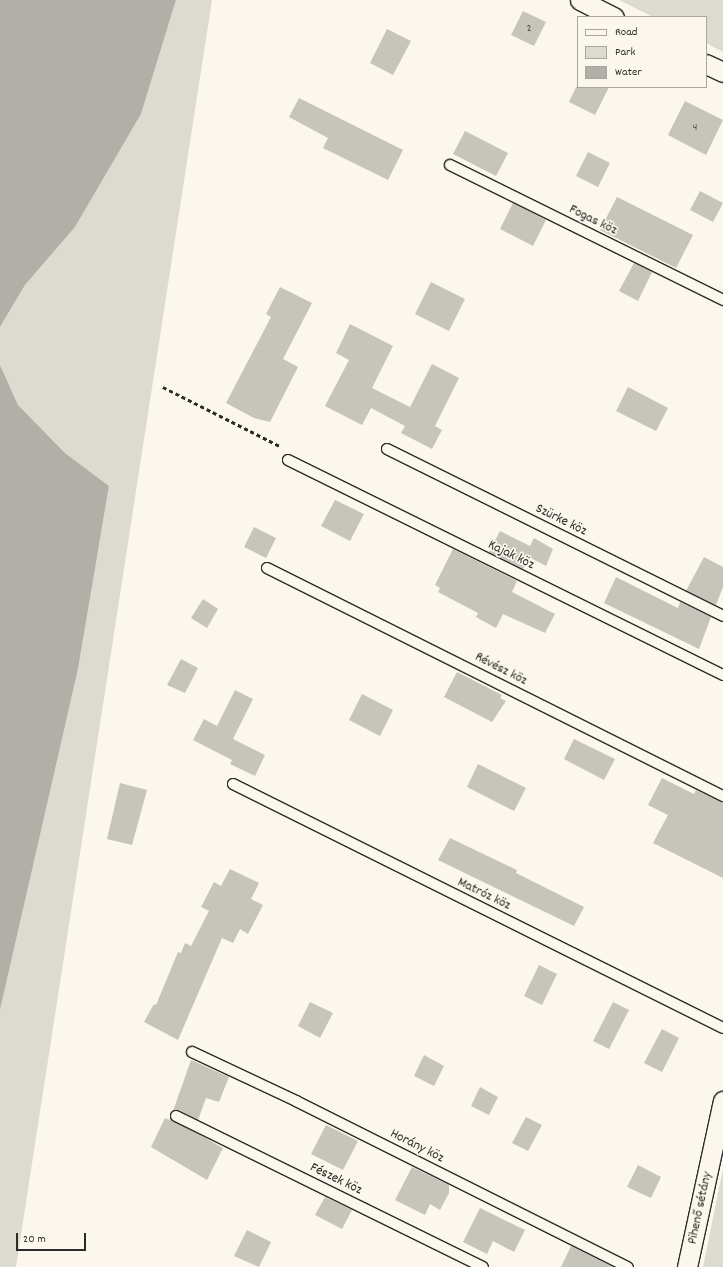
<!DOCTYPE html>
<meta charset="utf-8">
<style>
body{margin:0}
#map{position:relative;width:723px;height:1267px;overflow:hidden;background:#fbf7ec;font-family:Dekko,sans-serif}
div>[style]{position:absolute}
.green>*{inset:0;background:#dddad0}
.water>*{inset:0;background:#b1afa7}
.building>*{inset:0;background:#c7c4bc}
.path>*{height:2.5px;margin-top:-1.25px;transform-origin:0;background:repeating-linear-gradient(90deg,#2b2b2b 0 4px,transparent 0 7px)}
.roads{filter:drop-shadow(1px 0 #2b2b2b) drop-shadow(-1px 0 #2b2b2b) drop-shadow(0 1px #2b2b2b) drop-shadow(0 -1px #2b2b2b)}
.lane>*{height:10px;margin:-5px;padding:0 5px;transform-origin:5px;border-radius:5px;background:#fbf7ec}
.street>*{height:19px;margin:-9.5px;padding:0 9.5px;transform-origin:9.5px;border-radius:9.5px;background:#fbf7ec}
span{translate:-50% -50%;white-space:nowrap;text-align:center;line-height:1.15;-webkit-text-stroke:3.5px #fbf7ec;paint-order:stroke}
.number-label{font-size:12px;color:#52514f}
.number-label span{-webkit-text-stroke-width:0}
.street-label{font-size:14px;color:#2b2b2b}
.legend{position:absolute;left:577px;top:16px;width:130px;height:72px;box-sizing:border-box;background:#fbf7ec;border:1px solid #a8a59f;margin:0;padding:5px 7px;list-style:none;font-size:12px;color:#2b2b2b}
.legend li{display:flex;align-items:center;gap:8px;height:20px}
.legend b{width:20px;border:1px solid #a8a59f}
.scale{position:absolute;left:16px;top:1233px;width:70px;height:18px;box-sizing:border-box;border:2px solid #2b2b2b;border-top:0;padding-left:5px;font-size:12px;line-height:14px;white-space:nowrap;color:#2b2b2b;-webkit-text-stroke:3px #fbf7ec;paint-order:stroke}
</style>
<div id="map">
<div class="green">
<div style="clip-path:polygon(176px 0,212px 0,16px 1267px,0 1267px,0 1010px,78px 669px,109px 486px,65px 453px,18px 405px,0 365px,0 327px,25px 285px,75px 227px,141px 114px)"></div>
<div style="clip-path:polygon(619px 0,723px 0,723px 52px,706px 43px,706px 17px,653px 17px)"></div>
<div style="clip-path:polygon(723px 1169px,723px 1267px,703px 1267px)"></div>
</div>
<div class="water">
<div style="clip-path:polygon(0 0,176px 0,141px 114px,75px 227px,25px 285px,0 327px)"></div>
<div style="clip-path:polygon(0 365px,18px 405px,65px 453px,109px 486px,78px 669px,0 1010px)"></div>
</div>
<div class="building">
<div style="clip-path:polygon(523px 11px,546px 22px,534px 46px,511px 35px)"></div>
<div style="clip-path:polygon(387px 29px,411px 41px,393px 75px,370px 63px)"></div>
<div style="clip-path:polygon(576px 87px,609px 87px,595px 115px,569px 102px)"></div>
<div style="clip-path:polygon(299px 98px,403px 150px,388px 180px,323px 148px,328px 138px,289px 117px)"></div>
<div style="clip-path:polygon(685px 101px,723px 120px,706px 155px,668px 135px)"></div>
<div style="clip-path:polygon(465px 131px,508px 153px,496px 176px,453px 154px)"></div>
<div style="clip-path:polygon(588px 152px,610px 163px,598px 187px,576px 176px)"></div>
<div style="clip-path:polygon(700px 191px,723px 203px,713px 222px,690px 210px)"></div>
<div style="clip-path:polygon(617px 197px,693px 235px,676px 268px,600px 230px)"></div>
<div style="clip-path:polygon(513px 203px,546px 220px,533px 246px,500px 229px)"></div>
<div style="clip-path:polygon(634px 263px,652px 272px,638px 301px,619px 291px)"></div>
<div style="clip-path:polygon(431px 282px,465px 299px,449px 331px,415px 314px)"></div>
<div style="clip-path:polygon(280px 287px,312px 303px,283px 359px,298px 367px,270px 422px,254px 418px,226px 403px,271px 317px,266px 314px)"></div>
<div style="clip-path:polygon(350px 324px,393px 346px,372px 388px,410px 407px,432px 364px,459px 378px,435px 426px,442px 430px,432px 449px,401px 433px,405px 426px,371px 408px,362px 425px,325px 406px,349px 360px,336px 353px)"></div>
<div style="clip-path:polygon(628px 387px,668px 408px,656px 431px,616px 411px)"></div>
<div style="clip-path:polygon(335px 500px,364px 514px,350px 541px,321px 526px)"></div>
<div style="clip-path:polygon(254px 527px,276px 538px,266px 558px,244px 547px)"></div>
<div style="clip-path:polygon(500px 531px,530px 546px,534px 538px,553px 549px,546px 566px,529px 557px,523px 569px,489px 552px)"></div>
<div style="clip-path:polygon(453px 549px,517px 581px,512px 592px,555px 614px,545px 633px,503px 614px,496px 628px,476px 617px,478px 613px,438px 592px,440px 588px,435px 585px)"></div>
<div style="clip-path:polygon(704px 557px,723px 567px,723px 587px,716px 605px,686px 591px)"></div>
<div style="clip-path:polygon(616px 577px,678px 608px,680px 602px,711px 617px,699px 649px,604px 603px)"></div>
<div style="clip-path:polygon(203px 599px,218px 609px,207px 628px,191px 618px)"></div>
<div style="clip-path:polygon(181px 659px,198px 668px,185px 693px,167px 685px)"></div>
<div style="clip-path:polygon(457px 672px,502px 695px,500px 698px,506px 701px,492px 722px,444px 697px)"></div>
<div style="clip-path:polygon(235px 690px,253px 699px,233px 739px,265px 755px,255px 776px,230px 764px,232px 760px,193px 740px,204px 719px,217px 726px)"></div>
<div style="clip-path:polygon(362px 694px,393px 710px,380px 736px,349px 720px)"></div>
<div style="clip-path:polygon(574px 739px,615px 759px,604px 780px,564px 759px)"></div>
<div style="clip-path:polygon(478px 764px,526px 788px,514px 811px,467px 787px)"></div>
<div style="clip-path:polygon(662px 778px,694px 794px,696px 790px,723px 803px,723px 878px,653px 843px,668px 815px,648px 805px)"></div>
<div style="clip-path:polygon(120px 783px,147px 790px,132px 845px,107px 839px)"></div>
<div style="clip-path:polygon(450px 838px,517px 870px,516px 873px,584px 907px,574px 926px,438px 860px)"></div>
<div style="clip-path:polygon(230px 869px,259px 883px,251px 899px,263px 905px,248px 934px,240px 929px,233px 943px,222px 938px,178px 1040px,144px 1022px,154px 1004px,156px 1005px,178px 952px,181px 953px,185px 943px,191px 946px,209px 911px,201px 907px,214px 882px,221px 886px)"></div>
<div style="clip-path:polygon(539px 965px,557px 974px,542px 1005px,524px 996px)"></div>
<div style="clip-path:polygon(310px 1002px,333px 1013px,320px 1038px,298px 1026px)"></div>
<div style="clip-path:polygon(613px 1002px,629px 1010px,609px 1049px,593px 1041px)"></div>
<div style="clip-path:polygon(662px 1029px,679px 1038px,662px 1072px,644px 1063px)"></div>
<div style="clip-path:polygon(424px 1055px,444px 1066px,434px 1086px,414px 1076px)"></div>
<div style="clip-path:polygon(191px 1060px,229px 1077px,219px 1102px,206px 1098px,198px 1120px,179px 1110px,173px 1111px)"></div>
<div style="clip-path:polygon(480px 1087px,498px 1097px,489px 1115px,471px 1106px)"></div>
<div style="clip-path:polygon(526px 1117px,542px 1125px,528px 1151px,512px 1143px)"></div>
<div style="clip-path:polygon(165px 1118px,169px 1120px,170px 1118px,223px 1148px,207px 1180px,151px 1147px)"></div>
<div style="clip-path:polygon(326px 1125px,358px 1141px,343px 1170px,311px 1154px)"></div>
<div style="clip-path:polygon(638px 1165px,661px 1177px,651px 1198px,627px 1187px)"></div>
<div style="clip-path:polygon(412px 1167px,449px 1185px,449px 1193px,440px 1210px,430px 1204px,425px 1215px,395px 1200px)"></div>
<div style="clip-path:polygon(325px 1197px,352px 1210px,342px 1229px,315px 1215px)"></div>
<div style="clip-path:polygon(480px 1208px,525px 1230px,514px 1252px,493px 1241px,487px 1254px,463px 1242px)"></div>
<div style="clip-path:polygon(247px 1230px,271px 1242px,259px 1267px,234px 1256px)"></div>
<div style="clip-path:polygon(571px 1246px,613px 1267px,561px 1267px)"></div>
</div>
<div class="path">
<div style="left:163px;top:387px;width:131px;rotate:26.8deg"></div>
</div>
<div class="roads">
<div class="lane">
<div style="left:450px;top:165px;width:305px;rotate:26.3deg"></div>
<div style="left:387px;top:449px;width:375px;rotate:26.4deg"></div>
<div style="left:288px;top:460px;width:485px;rotate:26.3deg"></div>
<div style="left:267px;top:568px;width:510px;rotate:26.57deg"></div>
<div style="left:233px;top:784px;width:547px;rotate:26.47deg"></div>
<div style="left:192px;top:1052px;width:115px;rotate:25.2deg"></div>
<div style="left:296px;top:1101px;width:371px;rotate:26.6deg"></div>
<div style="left:176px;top:1116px;width:342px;rotate:26.2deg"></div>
</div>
<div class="street">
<div style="left:580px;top:0;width:38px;rotate:27deg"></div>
<div style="left:706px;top:64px;width:19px;rotate:25deg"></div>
<div style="left:687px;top:1267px;width:170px;rotate:-77.8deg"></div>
</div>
</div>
<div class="number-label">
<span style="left:529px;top:29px">2</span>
<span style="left:695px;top:128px">4</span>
</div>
<div class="street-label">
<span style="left:593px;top:220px;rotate:26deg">Fogas köz</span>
<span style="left:561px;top:520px;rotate:26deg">Szürke köz</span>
<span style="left:511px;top:555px;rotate:26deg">Kajak köz</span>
<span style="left:501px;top:669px;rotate:27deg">Révész köz</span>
<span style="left:484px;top:894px;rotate:26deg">Matróz köz</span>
<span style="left:417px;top:1146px;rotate:27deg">Horány köz</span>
<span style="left:336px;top:1179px;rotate:26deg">Fészek köz</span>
<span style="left:700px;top:1208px;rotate:-78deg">Pihenő sétány</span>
</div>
<ul class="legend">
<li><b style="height:5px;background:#fbf7ec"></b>Road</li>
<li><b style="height:11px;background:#dddad0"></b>Park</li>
<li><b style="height:11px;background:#b1afa7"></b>Water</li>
</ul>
<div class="scale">20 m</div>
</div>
